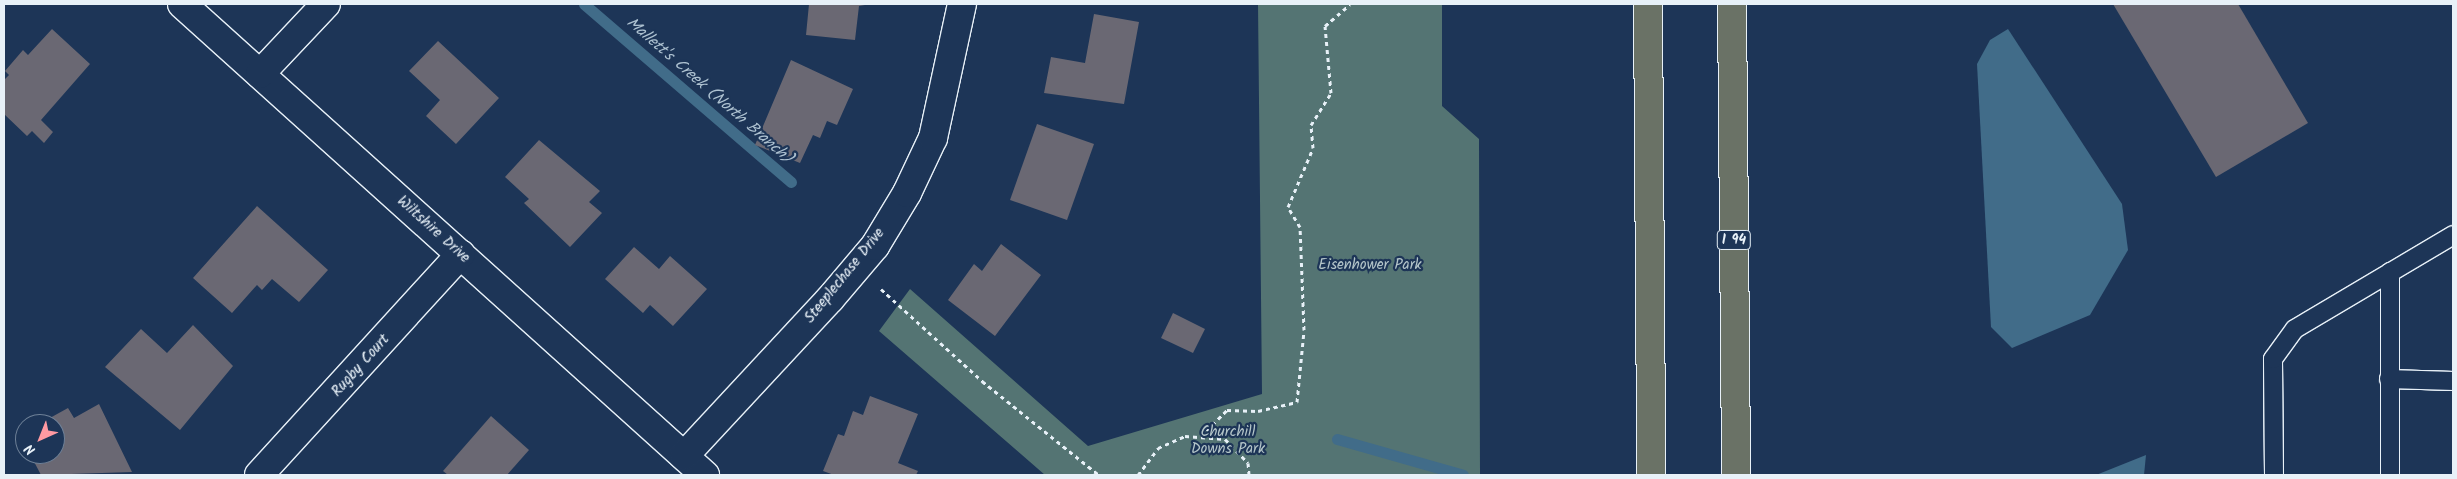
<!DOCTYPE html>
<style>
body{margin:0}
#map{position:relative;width:2457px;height:479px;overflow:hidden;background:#1d3557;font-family:Kalam,sans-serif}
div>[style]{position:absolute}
.green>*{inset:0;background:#547473}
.water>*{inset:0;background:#416c89}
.stream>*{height:11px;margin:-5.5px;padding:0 5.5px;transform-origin:5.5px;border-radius:5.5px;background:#416c89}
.building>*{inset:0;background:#6a6873}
.path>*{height:3px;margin-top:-1.5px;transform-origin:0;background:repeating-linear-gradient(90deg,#e8f1f8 0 4px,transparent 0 8px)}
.roads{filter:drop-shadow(1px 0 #e8f1f8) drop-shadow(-1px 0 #e8f1f8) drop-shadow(0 1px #e8f1f8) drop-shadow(0 -1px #e8f1f8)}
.service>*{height:18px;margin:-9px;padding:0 9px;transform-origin:9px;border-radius:9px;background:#1d3557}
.minor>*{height:28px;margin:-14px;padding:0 14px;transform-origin:14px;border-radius:14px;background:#1d3557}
.motorway>*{height:28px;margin:-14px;padding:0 14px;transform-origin:14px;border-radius:14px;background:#6a7266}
span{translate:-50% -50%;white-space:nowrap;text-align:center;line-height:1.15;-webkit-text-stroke:4.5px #1d3557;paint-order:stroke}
.shield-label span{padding:1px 4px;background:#1d3557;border:1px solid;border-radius:4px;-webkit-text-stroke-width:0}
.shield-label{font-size:14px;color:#e8f1f8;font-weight:700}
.street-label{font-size:15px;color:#e8f1f8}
.park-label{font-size:15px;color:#b4c5c9}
.water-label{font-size:16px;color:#aec2d1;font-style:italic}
.frame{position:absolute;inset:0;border:5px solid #e8f1f8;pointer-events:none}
.north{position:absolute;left:15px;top:414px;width:50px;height:50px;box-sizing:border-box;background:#1d3557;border:1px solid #6e8097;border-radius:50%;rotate:224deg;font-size:14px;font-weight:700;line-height:20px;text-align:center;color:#e8f1f8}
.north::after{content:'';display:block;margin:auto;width:18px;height:22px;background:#ff9aa2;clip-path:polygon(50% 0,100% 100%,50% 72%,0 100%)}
</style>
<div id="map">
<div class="green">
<div style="clip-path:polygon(1258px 4px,1442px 4px,1442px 106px,1479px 139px,1480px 475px,1045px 475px,879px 331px,910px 289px,1088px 446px,1262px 394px)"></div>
</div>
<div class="water">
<div style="clip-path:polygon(2008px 29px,2122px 204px,2128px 250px,2090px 315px,2012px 348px,1991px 327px,1977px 64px,1990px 40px)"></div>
<div style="clip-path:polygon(2146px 455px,2144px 475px,2096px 475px)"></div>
</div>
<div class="stream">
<div style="left:584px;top:4px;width:273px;rotate:40.7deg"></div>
<div style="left:1337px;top:439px;width:131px;rotate:15.9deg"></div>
</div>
<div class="building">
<div style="clip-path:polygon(809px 4px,871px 4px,859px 6px,855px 40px,806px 35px)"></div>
<div style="clip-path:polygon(2113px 4px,2238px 4px,2308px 123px,2216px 177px)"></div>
<div style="clip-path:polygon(1094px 14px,1139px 22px,1124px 104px,1044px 93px,1051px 57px,1085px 63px)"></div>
<div style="clip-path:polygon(52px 29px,90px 64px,41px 120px,53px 132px,44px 143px,32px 131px,27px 136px,4px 114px,4px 80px,9px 75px,5px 71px,23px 50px,28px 55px)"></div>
<div style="clip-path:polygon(438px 41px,499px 98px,456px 144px,426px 116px,440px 100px,409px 71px)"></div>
<div style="clip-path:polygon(791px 60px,853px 89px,837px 125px,827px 121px,820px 138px,813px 135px,800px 163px,755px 145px)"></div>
<div style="clip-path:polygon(1037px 124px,1094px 144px,1067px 220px,1010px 200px)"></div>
<div style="clip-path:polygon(539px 140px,600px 191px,589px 202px,602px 213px,570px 247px,524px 203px,529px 199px,505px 177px)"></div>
<div style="clip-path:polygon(257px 206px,328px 270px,299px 302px,272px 279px,262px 290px,257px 285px,232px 313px,193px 278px)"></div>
<div style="clip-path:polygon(1001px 244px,1041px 275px,995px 336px,948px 300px,974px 264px,982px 271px)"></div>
<div style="clip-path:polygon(634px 247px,659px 269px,670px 256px,707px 289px,673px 326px,650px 305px,643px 313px,605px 279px)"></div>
<div style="clip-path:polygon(1173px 313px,1205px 329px,1193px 353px,1161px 338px)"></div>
<div style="clip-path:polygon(193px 325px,233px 366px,180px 430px,105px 367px,141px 329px,167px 353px)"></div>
<div style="clip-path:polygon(870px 396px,918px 414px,898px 463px,918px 471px,916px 475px,834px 475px,823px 471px,838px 434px,844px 436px,853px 411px,863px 415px)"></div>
<div style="clip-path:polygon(99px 404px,132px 472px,41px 475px,30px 454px,55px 454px,55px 424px,39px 424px,68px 408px,74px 418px)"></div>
<div style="clip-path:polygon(491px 416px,529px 450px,507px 475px,448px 475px,443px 471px)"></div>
</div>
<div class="path">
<div style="left:881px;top:289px;width:137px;rotate:42.3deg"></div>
<div style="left:982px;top:381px;width:150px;rotate:38.8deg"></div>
<div style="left:1201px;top:436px;width:37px;rotate:-45deg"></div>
<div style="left:1227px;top:410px;width:31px;rotate:2deg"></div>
<div style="left:1258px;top:411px;width:40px;rotate:-13deg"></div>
<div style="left:1297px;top:402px;width:72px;rotate:-84.4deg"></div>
<div style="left:1304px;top:330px;width:103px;rotate:-92.2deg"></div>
<div style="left:1300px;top:227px;width:23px;rotate:-121deg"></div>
<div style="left:1288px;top:207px;width:64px;rotate:-67deg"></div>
<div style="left:1313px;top:148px;width:23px;rotate:-95deg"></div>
<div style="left:1311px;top:125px;width:38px;rotate:-58deg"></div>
<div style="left:1331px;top:93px;width:67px;rotate:-95.1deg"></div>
<div style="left:1325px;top:26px;width:33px;rotate:-41deg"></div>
<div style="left:1138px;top:475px;width:34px;rotate:-53deg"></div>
<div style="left:1158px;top:448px;width:30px;rotate:-24deg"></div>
<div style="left:1185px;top:436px;width:40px;rotate:4.3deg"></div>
<div style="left:1225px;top:439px;width:33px;rotate:46deg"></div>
<div style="left:1248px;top:463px;width:12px;rotate:85deg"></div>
</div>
<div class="roads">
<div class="service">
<div style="left:2389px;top:379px;width:64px;rotate:1.8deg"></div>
<div style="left:2274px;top:475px;width:116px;rotate:-90.5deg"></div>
<div style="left:2273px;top:359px;width:37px;rotate:-54deg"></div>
<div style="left:2295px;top:329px;width:184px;rotate:-30.7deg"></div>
<div style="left:2390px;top:475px;width:203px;rotate:-90deg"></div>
</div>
<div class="minor">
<div style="left:182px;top:4px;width:704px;rotate:42.01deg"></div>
<div style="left:260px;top:74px;width:96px;rotate:-46.7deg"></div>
<div style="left:684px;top:456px;width:214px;rotate:-47.1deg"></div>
<div style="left:830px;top:299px;width:70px;rotate:-49.7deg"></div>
<div style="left:875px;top:246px;width:62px;rotate:-58.9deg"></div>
<div style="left:907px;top:193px;width:61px;rotate:-64.7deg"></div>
<div style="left:933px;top:138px;width:137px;rotate:-77.8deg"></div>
<div style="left:259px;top:475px;width:299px;rotate:-47.6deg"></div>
</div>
<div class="motorway">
<div style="left:1648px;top:4px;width:471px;rotate:89.6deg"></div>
<div style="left:1732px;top:4px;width:471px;rotate:89.5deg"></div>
</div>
</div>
<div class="shield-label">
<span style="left:1734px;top:240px">I 94</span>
</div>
<div class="street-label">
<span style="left:433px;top:230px;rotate:42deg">Wiltshire Drive</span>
<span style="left:845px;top:276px;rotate:-51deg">Steeplechase Drive</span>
<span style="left:361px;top:366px;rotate:-48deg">Rugby Court</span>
</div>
<div class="park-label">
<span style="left:1370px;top:266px">Eisenhower Park</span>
<span style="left:1228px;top:441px">Churchill<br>Downs Park</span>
</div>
<div class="water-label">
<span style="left:709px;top:91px;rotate:41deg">Mallett's Creek (North Branch)</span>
</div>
<div class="frame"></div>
<div class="north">N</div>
</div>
